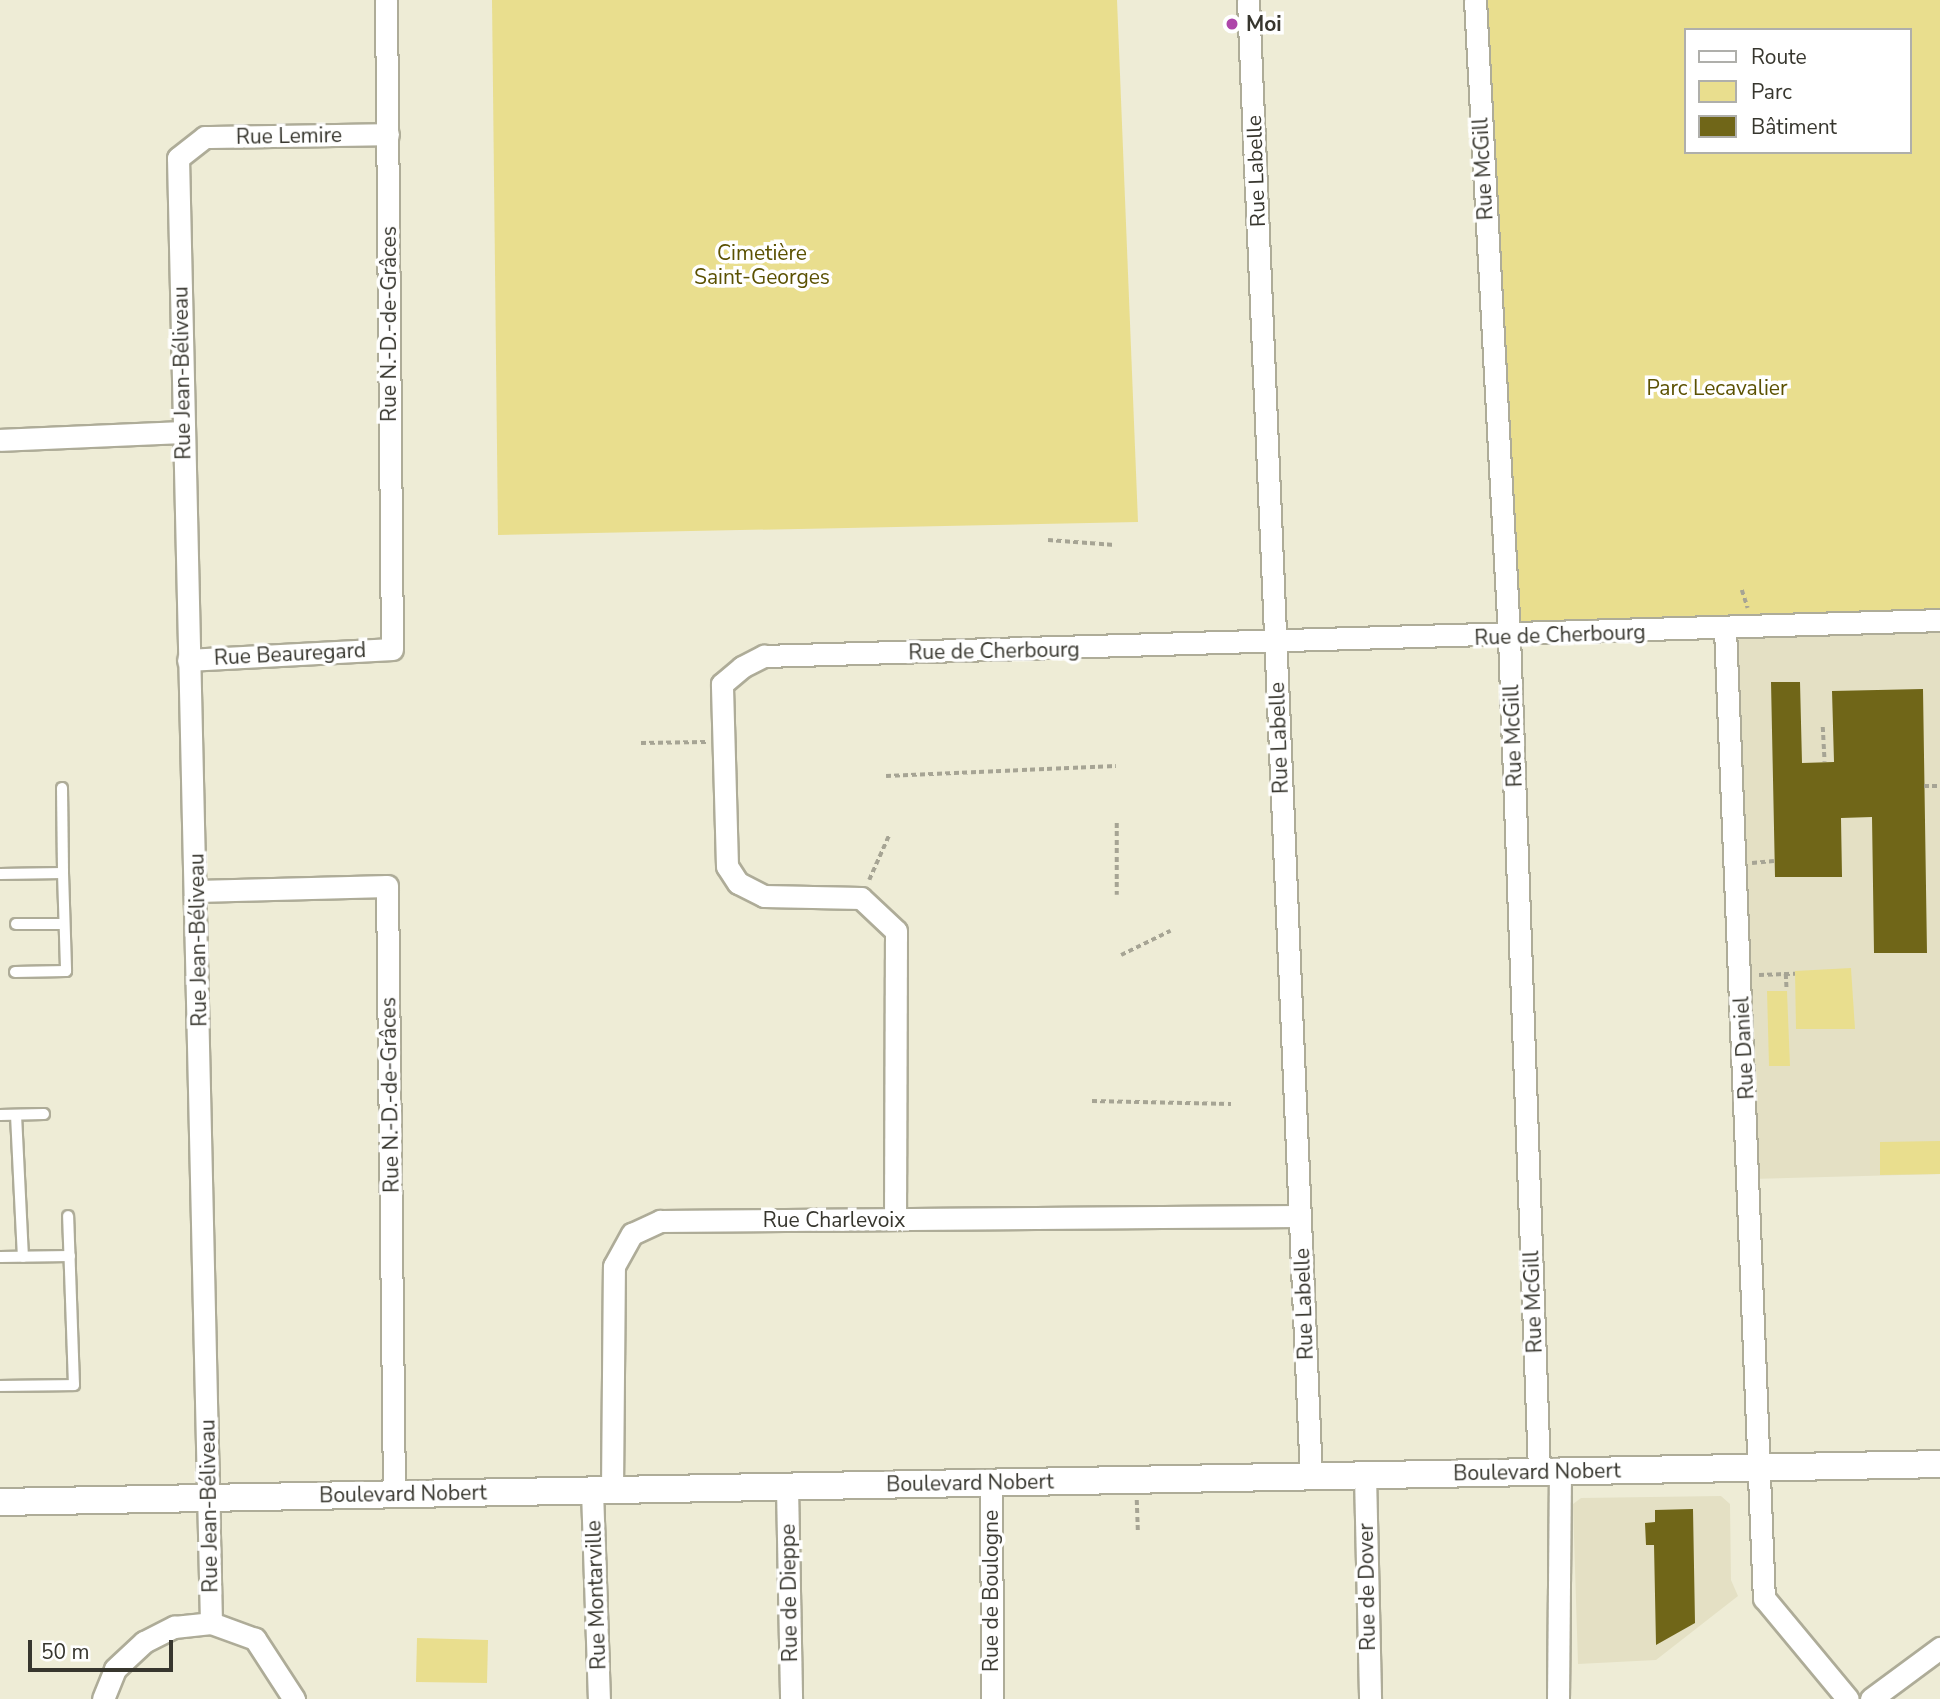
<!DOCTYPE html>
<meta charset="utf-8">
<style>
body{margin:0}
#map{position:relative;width:1940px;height:1699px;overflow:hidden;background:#eeecd6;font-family:"Nunito Sans",sans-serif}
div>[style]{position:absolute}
.built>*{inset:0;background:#e4e0c4}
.green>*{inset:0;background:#e9de8e}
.building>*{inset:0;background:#706618}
.path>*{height:3.5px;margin-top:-1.75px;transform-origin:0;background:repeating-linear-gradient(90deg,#a6a494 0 5px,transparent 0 8.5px)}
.roads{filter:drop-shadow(2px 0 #aeac98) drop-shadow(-2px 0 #aeac98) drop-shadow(0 2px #aeac98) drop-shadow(0 -2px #aeac98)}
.service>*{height:10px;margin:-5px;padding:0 5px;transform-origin:5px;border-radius:5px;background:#fff}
.minor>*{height:21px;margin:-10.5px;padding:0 10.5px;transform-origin:10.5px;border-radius:10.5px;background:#fff}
.tertiary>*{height:26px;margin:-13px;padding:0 13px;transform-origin:13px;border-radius:13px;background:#fff}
.dots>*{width:19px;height:19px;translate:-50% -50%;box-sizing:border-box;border:4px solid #fff;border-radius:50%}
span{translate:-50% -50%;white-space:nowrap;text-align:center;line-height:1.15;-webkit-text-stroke:7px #fff;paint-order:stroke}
.poi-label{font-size:21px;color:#37362e;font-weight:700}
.left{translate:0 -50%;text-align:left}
.street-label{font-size:21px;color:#37362e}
.park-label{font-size:21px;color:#5b5102}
.legend{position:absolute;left:1684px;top:28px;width:228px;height:126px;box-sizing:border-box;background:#fff;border:2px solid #afafab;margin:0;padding:9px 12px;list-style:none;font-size:21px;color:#37362e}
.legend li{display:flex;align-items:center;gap:14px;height:35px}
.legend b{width:35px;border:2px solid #afafab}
.scale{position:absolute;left:28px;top:1640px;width:145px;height:32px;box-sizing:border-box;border:4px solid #37362e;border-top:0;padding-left:9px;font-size:21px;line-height:24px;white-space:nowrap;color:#37362e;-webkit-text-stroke:5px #fff;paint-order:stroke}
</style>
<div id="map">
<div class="built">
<div style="clip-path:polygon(1940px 620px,1940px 1174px,1750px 1179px,1725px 629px)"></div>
<div style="clip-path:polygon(1721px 1496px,1730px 1504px,1731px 1580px,1738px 1596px,1656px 1660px,1578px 1664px,1573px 1504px,1581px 1498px)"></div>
</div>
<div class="green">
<div style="clip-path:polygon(492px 0,1117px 0,1138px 522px,498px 535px)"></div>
<div style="clip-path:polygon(evenodd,1475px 0,1940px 0,1940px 620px,1509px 637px,1475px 0,1686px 30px,1910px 30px,1910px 152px,1686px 152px,1686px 30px)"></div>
<div style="clip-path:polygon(1851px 968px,1855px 1029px,1796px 1029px,1795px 971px)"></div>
<div style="clip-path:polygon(1767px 991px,1787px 991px,1790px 1066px,1769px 1066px)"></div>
<div style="clip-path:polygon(1940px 1141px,1940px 1174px,1880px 1175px,1880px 1142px)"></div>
<div style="clip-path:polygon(417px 1638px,488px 1640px,487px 1683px,416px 1682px)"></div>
</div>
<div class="building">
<div style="clip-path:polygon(1771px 682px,1800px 682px,1802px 763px,1834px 762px,1832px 691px,1923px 689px,1927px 953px,1874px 953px,1872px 817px,1841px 818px,1842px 877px,1775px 877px)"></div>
<div style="clip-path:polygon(1693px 1509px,1695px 1623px,1656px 1645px,1654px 1545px,1646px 1545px,1645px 1523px,1655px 1522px,1655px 1510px)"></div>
</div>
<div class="path">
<div style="left:1048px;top:540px;width:67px;rotate:4.3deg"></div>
<div style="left:1742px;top:590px;width:19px;rotate:72deg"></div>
<div style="left:1823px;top:727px;width:35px;rotate:87deg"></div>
<div style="left:641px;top:743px;width:65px;rotate:-0.9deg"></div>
<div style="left:886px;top:776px;width:230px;rotate:-2.5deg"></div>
<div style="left:1924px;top:786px;width:16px"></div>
<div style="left:1117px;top:823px;width:72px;rotate:90deg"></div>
<div style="left:1752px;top:863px;width:22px;rotate:-5deg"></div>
<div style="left:869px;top:880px;width:49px;rotate:-66deg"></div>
<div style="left:1121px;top:955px;width:55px;rotate:-26.1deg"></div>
<div style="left:1786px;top:974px;width:17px;rotate:87deg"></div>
<div style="left:1759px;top:975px;width:36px;rotate:-2deg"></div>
<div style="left:1092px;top:1101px;width:139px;rotate:1.2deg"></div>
<div style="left:1137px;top:1500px;width:33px;rotate:88deg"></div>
</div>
<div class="roads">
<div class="service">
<div style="left:62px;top:788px;width:85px;rotate:89.3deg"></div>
<div style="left:0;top:874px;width:63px;rotate:-0.9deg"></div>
<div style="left:63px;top:873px;width:98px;rotate:88.2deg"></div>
<div style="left:66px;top:971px;width:51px;rotate:178.9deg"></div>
<div style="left:16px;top:924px;width:48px"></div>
<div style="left:0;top:1115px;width:44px;rotate:-1.3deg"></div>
<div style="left:16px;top:1115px;width:142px;rotate:87.2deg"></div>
<div style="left:0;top:1257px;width:70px;rotate:-0.8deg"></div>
<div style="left:0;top:1386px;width:74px;rotate:-0.8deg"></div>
<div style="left:74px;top:1385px;width:169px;rotate:-92deg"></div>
</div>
<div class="minor">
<div style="left:1248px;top:0;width:1477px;rotate:87.56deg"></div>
<div style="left:1475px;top:0;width:638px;rotate:86.94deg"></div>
<div style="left:1509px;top:637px;width:836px;rotate:87.94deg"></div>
<div style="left:0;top:440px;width:184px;rotate:-2.5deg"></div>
<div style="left:1725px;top:629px;width:970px;rotate:87.7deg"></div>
<div style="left:1764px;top:1598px;width:131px;rotate:50.3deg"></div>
<div style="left:188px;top:660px;width:204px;rotate:-3.1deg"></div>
<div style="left:392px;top:649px;width:649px;rotate:-90.53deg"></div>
<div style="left:197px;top:891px;width:190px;rotate:-1.5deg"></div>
<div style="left:387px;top:886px;width:608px;rotate:89.34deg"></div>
<div style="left:895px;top:1219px;width:288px;rotate:-89.8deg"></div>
<div style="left:896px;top:931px;width:48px;rotate:-136.7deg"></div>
<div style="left:861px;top:898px;width:97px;rotate:-178.8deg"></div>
<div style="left:764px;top:896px;width:29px;rotate:-153deg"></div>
<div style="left:738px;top:883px;width:20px;rotate:-123deg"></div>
<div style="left:727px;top:866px;width:182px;rotate:-91.6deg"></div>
<div style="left:722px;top:684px;width:26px;rotate:-40deg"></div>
<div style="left:742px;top:667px;width:25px;rotate:-27deg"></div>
<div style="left:764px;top:656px;width:1177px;rotate:-1.75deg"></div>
<div style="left:1365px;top:1475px;width:224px;rotate:88.7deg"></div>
<div style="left:991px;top:1482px;width:217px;rotate:89.7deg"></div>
<div style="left:787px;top:1486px;width:213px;rotate:88.9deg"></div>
<div style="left:592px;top:1490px;width:209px;rotate:88.1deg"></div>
<div style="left:612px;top:1490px;width:224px;rotate:-89.5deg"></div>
<div style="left:614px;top:1266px;width:37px;rotate:-61deg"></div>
<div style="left:632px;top:1234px;width:31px;rotate:-25deg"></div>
<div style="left:660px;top:1221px;width:640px;rotate:-0.45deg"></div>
<div style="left:103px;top:1699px;width:32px;rotate:-68deg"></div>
<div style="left:115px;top:1669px;width:40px;rotate:-43deg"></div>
<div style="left:144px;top:1642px;width:34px;rotate:-27deg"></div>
<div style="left:174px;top:1627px;width:37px;rotate:-6deg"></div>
<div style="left:294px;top:1699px;width:72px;rotate:-123deg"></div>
<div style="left:255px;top:1639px;width:47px;rotate:-160deg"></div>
<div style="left:211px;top:1623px;width:1465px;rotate:-91.29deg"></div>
<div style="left:178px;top:158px;width:34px;rotate:-38deg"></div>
<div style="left:205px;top:137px;width:183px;rotate:-0.9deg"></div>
<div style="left:1558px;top:1699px;width:228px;rotate:-89.5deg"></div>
<div style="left:1871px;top:1699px;width:86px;rotate:-36.5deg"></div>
</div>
<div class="tertiary">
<div style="left:0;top:1502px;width:1940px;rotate:-1.12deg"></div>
</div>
</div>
<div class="dots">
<div style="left:1232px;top:24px;background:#ae46a9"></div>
</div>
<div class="poi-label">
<span class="left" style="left:1246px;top:24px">Moi</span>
</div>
<div class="street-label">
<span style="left:289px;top:136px;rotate:-1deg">Rue Lemire</span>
<span style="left:1483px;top:169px;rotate:-93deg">Rue McGill</span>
<span style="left:1256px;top:171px;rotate:-92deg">Rue Labelle</span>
<span style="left:389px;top:324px;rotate:-90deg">Rue N.-D.-de-Grâces</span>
<span style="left:182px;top:373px;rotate:-91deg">Rue Jean-Béliveau</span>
<span style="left:1560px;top:635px;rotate:-2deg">Rue de Cherbourg</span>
<span style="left:994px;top:651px;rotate:-1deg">Rue de Cherbourg</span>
<span style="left:290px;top:654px;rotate:-3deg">Rue Beauregard</span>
<span style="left:1513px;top:736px;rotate:-92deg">Rue McGill</span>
<span style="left:1279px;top:738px;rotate:-92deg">Rue Labelle</span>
<span style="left:198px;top:940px;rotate:-91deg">Rue Jean-Béliveau</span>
<span style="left:1744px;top:1048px;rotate:-93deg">Rue Daniel</span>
<span style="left:390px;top:1095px;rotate:-91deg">Rue N.-D.-de-Grâces</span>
<span style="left:834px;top:1220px">Rue Charlevoix</span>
<span style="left:1533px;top:1302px;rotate:-92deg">Rue McGill</span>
<span style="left:1304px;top:1304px;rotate:-92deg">Rue Labelle</span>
<span style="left:1537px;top:1472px;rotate:-1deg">Boulevard Nobert</span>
<span style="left:970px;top:1483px;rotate:-1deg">Boulevard Nobert</span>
<span style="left:403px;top:1494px;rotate:-1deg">Boulevard Nobert</span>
<span style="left:209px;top:1506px;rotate:-91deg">Rue Jean-Béliveau</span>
<span style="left:1367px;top:1587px;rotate:-91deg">Rue de Dover</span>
<span style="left:991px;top:1591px;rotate:-90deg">Rue de Boulogne</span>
<span style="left:789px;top:1593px;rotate:-91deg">Rue de Dieppe</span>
<span style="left:596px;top:1595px;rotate:-92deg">Rue Montarville</span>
</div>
<div class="park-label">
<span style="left:762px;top:265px">Cimetière<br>Saint-Georges</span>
<span style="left:1717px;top:388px">Parc Lecavalier</span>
</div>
<ul class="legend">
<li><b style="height:9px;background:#fff"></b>Route</li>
<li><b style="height:19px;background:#e9de8e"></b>Parc</li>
<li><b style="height:19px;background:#706618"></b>Bâtiment</li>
</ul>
<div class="scale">50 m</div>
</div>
